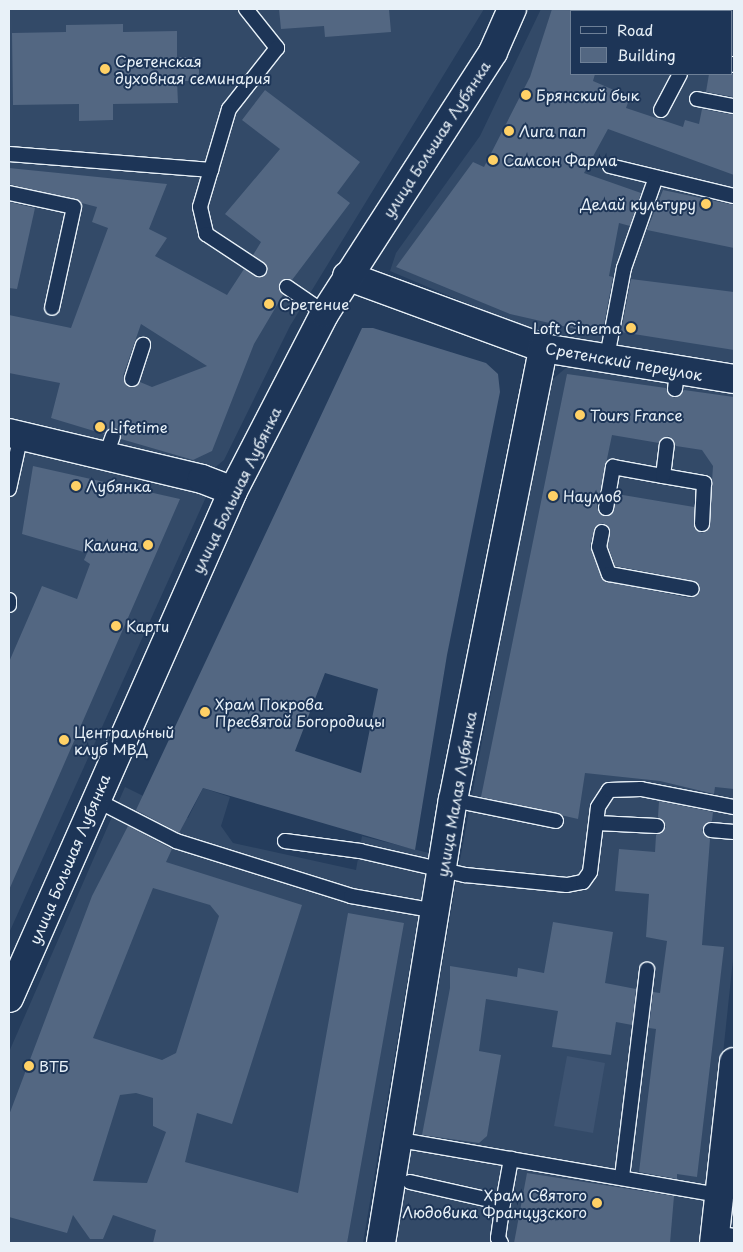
<!DOCTYPE html>
<meta charset="utf-8">
<style>
body{margin:0}
#map{position:relative;width:743px;height:1252px;overflow:hidden;background:#253d5d;font-family:"Playpen Sans",sans-serif}
div>[style]{position:absolute}
.built>*{inset:0;background:#334a68}
.green>*{inset:0;background:#3e5472}
.building>*{inset:0;background:#536782}
.roads{filter:drop-shadow(1px 0 #e8f1f8) drop-shadow(-1px 0 #e8f1f8) drop-shadow(0 1px #e8f1f8) drop-shadow(0 -1px #e8f1f8)}
.service>*{height:14px;margin:-7px;padding:0 7px;transform-origin:7px;border-radius:7px;background:#1d3557}
.minor>*{height:28px;margin:-14px;padding:0 14px;transform-origin:14px;border-radius:14px;background:#1d3557}
.secondary>*{height:28px;margin:-14px;padding:0 14px;transform-origin:14px;border-radius:14px;background:#1d3557}
.dots>*{width:14px;height:14px;translate:-50% -50%;box-sizing:border-box;border:2px solid #1d3557;border-radius:50%}
span{translate:-50% -50%;white-space:nowrap;text-align:center;line-height:1.15;-webkit-text-stroke:4px #1d3557;paint-order:stroke}
.poi-label{font-size:15px;color:#e8f1f8}
.left{translate:0 -50%;text-align:left}
.right{translate:-100% -50%;text-align:right}
.street-label{font-size:15px;color:#e8f1f8}
.frame{position:absolute;inset:0;border:10px solid #e8f1f8;pointer-events:none}
.legend{position:absolute;left:570px;top:10px;width:162px;height:65px;box-sizing:border-box;background:#1d3557;border:1px solid #6e8097;margin:0;padding:6px 9px;list-style:none;font-size:15px;color:#e8f1f8}
.legend li{display:flex;align-items:center;gap:10px;height:25px}
.legend b{width:25px;border:1px solid #6e8097}
</style>
<div id="map">
<div class="built">
<div style="clip-path:polygon(9px 9px,484px 9px,290px 326px,224px 460px,212px 470px,9px 423px)"></div>
<div style="clip-path:polygon(evenodd,541px 9px,734px 9px,734px 363px,613px 348px,535px 332px,390px 271px,396px 253px,480px 136px,541px 9px,572px 11px,732px 11px,732px 74px,572px 74px,572px 11px)"></div>
<div style="clip-path:polygon(568px 366px,734px 389px,734px 950px,703px 1243px,396px 1243px,455px 887px,520px 536px,553px 379px)"></div>
<div style="clip-path:polygon(9px 446px,205px 492px,206px 497px,9px 933px)"></div>
<div style="clip-path:polygon(125px 787px,188px 818px,203px 788px,230px 797px,221px 826px,233px 843px,356px 870px,362px 836px,429px 853px,363px 1243px,9px 1243px,9px 1052px)"></div>
<div style="clip-path:polygon(734px 1184px,734px 1243px,728px 1243px)"></div>
</div>
<div class="green">
<div style="clip-path:polygon(567px 1056px,605px 1063px,593px 1133px,554px 1126px)"></div>
</div>
<div class="building">
<div style="clip-path:polygon(279px 9px,389px 9px,391px 32px,325px 37px,324px 26px,281px 29px)"></div>
<div style="clip-path:polygon(552px 9px,572px 9px,572px 74px,595px 74px,593px 81px,630px 97px,626px 108px,683px 127px,685px 120px,699px 124px,702px 109px,734px 115px,734px 175px,608px 129px,584px 173px,641px 193px,630px 226px,619px 223px,609px 276px,613px 277px,603px 330px,598px 334px,510px 314px,396px 267px,473px 162px,484px 167px,530px 77px)"></div>
<div style="clip-path:polygon(123px 24px,123px 32px,177px 31px,177px 57px,199px 57px,199px 81px,177px 81px,178px 103px,113px 104px,113px 120px,79px 121px,79px 104px,13px 105px,12px 33px,66px 32px,66px 25px)"></div>
<div style="clip-path:polygon(709px 74px,734px 74px,734px 97px,706px 92px)"></div>
<div style="clip-path:polygon(evenodd,265px 90px,360px 162px,337px 193px,350px 203px,292px 280px,280px 282px,283px 295px,254px 344px,212px 451px,193px 460px,121px 439px,116px 428px,104px 434px,51px 418px,60px 383px,9px 373px,9px 315px,71px 328px,108px 228px,92px 222px,97px 207px,9px 184px,9px 168px,167px 184px,149px 229px,167px 238px,155px 256px,227px 295px,244px 269px,259px 278px,268px 270px,253px 255px,261px 242px,225px 214px,280px 149px,242px 120px,265px 90px,141px 324px,207px 366px,152px 387px,140px 382px,129px 387px,123px 376px,141px 324px)"></div>
<div style="clip-path:polygon(663px 190px,734px 205px,734px 248px,647px 230px)"></div>
<div style="clip-path:polygon(9px 202px,35px 208px,17px 289px,9px 288px)"></div>
<div style="clip-path:polygon(631px 279px,734px 292px,734px 350px,621px 332px)"></div>
<div style="clip-path:polygon(evenodd,362px 328px,373px 328px,486px 363px,498px 374px,500px 392px,447px 655px,415px 850px,203px 788px,179px 833px,136px 810px,362px 328px,325px 673px,378px 689px,361px 773px,295px 751px,325px 673px)"></div>
<div style="clip-path:polygon(evenodd,567px 374px,666px 388px,674px 398px,684px 390px,734px 397px,734px 789px,715px 787px,714px 794px,660px 781px,585px 773px,578px 819px,481px 797px,567px 374px,612px 435px,659px 443px,669px 436px,676px 446px,702px 450px,713px 466px,709px 529px,702px 533px,694px 528px,694px 507px,617px 494px,612px 514px,600px 514px,597px 507px,612px 435px,567px 374px,603px 523px,610px 530px,608px 546px,615px 566px,694px 581px,700px 586px,699px 594px,690px 598px,604px 581px,590px 546px,595px 527px,603px 523px)"></div>
<div style="clip-path:polygon(33px 466px,180px 499px,9px 890px,9px 662px,42px 586px,77px 599px,90px 564px,84px 560px,87px 553px,22px 534px)"></div>
<div style="clip-path:polygon(659px 801px,713px 812px,712px 821px,702px 830px,710px 839px,702px 945px,724px 947px,697px 1177px,677px 1174px,677px 1179px,639px 1172px,656px 1029px,649px 1028px,653px 992px,660px 993px,667px 941px,646px 937px,649px 894px,615px 891px,619px 849px,655px 852px,656px 835px,666px 827px,658px 817px)"></div>
<div style="clip-path:polygon(evenodd,128px 826px,172px 849px,166px 862px,302px 905px,232px 1124px,197px 1113px,185px 1162px,298px 1193px,348px 913px,404px 923px,347px 1243px,153px 1243px,156px 1230px,113px 1215px,103px 1239px,90px 1239px,73px 1215px,67px 1233px,9px 1217px,9px 1115px,92px 896px,128px 826px,153px 888px,210px 905px,219px 916px,176px 1053px,162px 1060px,93px 1038px,153px 888px,128px 826px,136px 1093px,153px 1098px,153px 1126px,166px 1132px,147px 1183px,93px 1181px,120px 1095px,136px 1093px)"></div>
<div style="clip-path:polygon(553px 922px,613px 932px,605px 983px,636px 989px,632px 1025px,616px 1022px,611px 1055px,552px 1047px,558px 1011px,486px 999px,479px 1051px,501px 1055px,487px 1136px,479px 1143px,422px 1135px,450px 988px,450px 966px,517px 977px,518px 968px,544px 973px)"></div>
<div style="clip-path:polygon(527px 1173px,674px 1196px,670px 1243px,514px 1243px)"></div>
</div>
<div class="roads">
<div class="service">
<div style="left:246px;top:9px;width:50px;rotate:51.5deg"></div>
<div style="left:277px;top:48px;width:78px;rotate:128.2deg"></div>
<div style="left:229px;top:109px;width:102px;rotate:106.5deg"></div>
<div style="left:200px;top:207px;width:28px;rotate:77deg"></div>
<div style="left:206px;top:234px;width:64px;rotate:33.4deg"></div>
<div style="left:732px;top:64px;width:2px;rotate:27deg"></div>
<div style="left:697px;top:99px;width:38px;rotate:11deg"></div>
<div style="left:661px;top:110px;width:41px;rotate:-62.2deg"></div>
<div style="left:9px;top:154px;width:203px;rotate:4.5deg"></div>
<div style="left:610px;top:166px;width:128px;rotate:13.6deg"></div>
<div style="left:9px;top:193px;width:66px;rotate:12.2deg"></div>
<div style="left:74px;top:207px;width:103px;rotate:102.3deg"></div>
<div style="left:287px;top:287px;width:46px;rotate:34.4deg"></div>
<div style="left:606px;top:362px;width:96px;rotate:-79.2deg"></div>
<div style="left:624px;top:268px;width:93px;rotate:-70.6deg"></div>
<div style="left:132px;top:379px;width:36px;rotate:-72deg"></div>
<div style="left:675px;top:389px;width:17px;rotate:-83deg"></div>
<div style="left:106px;top:455px;width:20px;rotate:-70deg"></div>
<div style="left:663px;top:476px;width:42px;rotate:9.7deg"></div>
<div style="left:704px;top:483px;width:41px;rotate:92.8deg"></div>
<div style="left:9px;top:489px;width:55px;rotate:-77.5deg"></div>
<div style="left:606px;top:508px;width:42px;rotate:-80.3deg"></div>
<div style="left:613px;top:467px;width:51px;rotate:10.2deg"></div>
<div style="left:663px;top:476px;width:31px;rotate:-83deg"></div>
<div style="left:602px;top:532px;width:15px;rotate:101deg"></div>
<div style="left:599px;top:547px;width:29px;rotate:70deg"></div>
<div style="left:609px;top:574px;width:84px;rotate:10.2deg"></div>
<div style="left:9px;top:600px;width:5px;rotate:90deg"></div>
<div style="left:94px;top:799px;width:92px;rotate:27.1deg"></div>
<div style="left:176px;top:841px;width:183px;rotate:17.4deg"></div>
<div style="left:351px;top:896px;width:86px;rotate:10deg"></div>
<div style="left:453px;top:800px;width:105px;rotate:11.5deg"></div>
<div style="left:597px;top:823px;width:60px;rotate:2.9deg"></div>
<div style="left:711px;top:830px;width:23px;rotate:5deg"></div>
<div style="left:285px;top:841px;width:76px;rotate:7.6deg"></div>
<div style="left:360px;top:851px;width:108px;rotate:12.9deg"></div>
<div style="left:465px;top:875px;width:102px;rotate:5.6deg"></div>
<div style="left:567px;top:885px;width:16px;rotate:-11deg"></div>
<div style="left:583px;top:882px;width:12px;rotate:-55deg"></div>
<div style="left:590px;top:872px;width:65px;rotate:-83deg"></div>
<div style="left:598px;top:807px;width:20px;rotate:-57deg"></div>
<div style="left:609px;top:790px;width:32px;rotate:-2deg"></div>
<div style="left:641px;top:789px;width:95px;rotate:11deg"></div>
<div style="left:400px;top:1140px;width:324px;rotate:9.8deg"></div>
<div style="left:622px;top:1177px;width:209px;rotate:-83.1deg"></div>
<div style="left:410px;top:1182px;width:95px;rotate:12.7deg"></div>
<div style="left:503px;top:1203px;width:45px;rotate:-79.7deg"></div>
<div style="left:715px;top:1233px;width:19px;rotate:9deg"></div>
<div style="left:501px;top:1243px;width:6px;rotate:-121deg"></div>
<div style="left:498px;top:1238px;width:35px;rotate:-82deg"></div>
</div>
<div class="minor">
<div style="left:347px;top:276px;width:209px;rotate:20.2deg"></div>
<div style="left:543px;top:348px;width:193px;rotate:9.2deg"></div>
<div style="left:9px;top:433px;width:198px;rotate:13.4deg"></div>
<div style="left:202px;top:479px;width:33px;rotate:21deg"></div>
<div style="left:381px;top:1243px;width:449px;rotate:-80.8deg"></div>
<div style="left:453px;top:800px;width:461px;rotate:-78.7deg"></div>
<div style="left:714px;top:1243px;width:182px;rotate:-83.7deg"></div>
</div>
<div class="secondary">
<div style="left:9px;top:998px;width:554px;rotate:-66.16deg"></div>
<div style="left:233px;top:491px;width:200px;rotate:-62.7deg"></div>
<div style="left:325px;top:313px;width:310px;rotate:-57.2deg"></div>
<div style="left:493px;top:52px;width:47px;rotate:-66.2deg"></div>
</div>
</div>
<div class="dots">
<div style="left:105px;top:69px;background:#ffd166"></div>
<div style="left:526px;top:95px;background:#ffd166"></div>
<div style="left:509px;top:131px;background:#ffd166"></div>
<div style="left:493px;top:160px;background:#ffd166"></div>
<div style="left:706px;top:204px;background:#ffd166"></div>
<div style="left:269px;top:304px;background:#ffd166"></div>
<div style="left:631px;top:328px;background:#ffd166"></div>
<div style="left:580px;top:415px;background:#ffd166"></div>
<div style="left:100px;top:427px;background:#ffd166"></div>
<div style="left:76px;top:486px;background:#ffd166"></div>
<div style="left:553px;top:496px;background:#ffd166"></div>
<div style="left:148px;top:545px;background:#ffd166"></div>
<div style="left:116px;top:626px;background:#ffd166"></div>
<div style="left:205px;top:712px;background:#ffd166"></div>
<div style="left:64px;top:740px;background:#ffd166"></div>
<div style="left:29px;top:1066px;background:#ffd166"></div>
<div style="left:597px;top:1203px;background:#ffd166"></div>
</div>
<div class="poi-label">
<span class="left" style="left:115px;top:69px">Сретенская<br>духовная семинария</span>
<span class="left" style="left:536px;top:95px">Брянский бык</span>
<span class="left" style="left:519px;top:131px">Лига пап</span>
<span class="left" style="left:503px;top:160px">Самсон Фарма</span>
<span class="right" style="left:696px;top:204px">Делай культуру</span>
<span class="left" style="left:279px;top:304px">Сретение</span>
<span class="right" style="left:621px;top:328px">Loft Cinema</span>
<span class="left" style="left:590px;top:415px">Tours France</span>
<span class="left" style="left:110px;top:427px">Lifetime</span>
<span class="left" style="left:86px;top:486px">Лубянка</span>
<span class="left" style="left:563px;top:496px">Наумов</span>
<span class="right" style="left:138px;top:545px">Калина</span>
<span class="left" style="left:126px;top:626px">Карти</span>
<span class="left" style="left:215px;top:712px">Храм Покрова<br>Пресвятой Богородицы</span>
<span class="left" style="left:74px;top:740px">Центральный<br>клуб МВД</span>
<span class="left" style="left:39px;top:1066px">ВТБ</span>
<span class="right" style="left:587px;top:1203px">Храм Святого<br>Людовика Французского</span>
</div>
<div class="street-label">
<span style="left:436px;top:139px;rotate:-57deg">улица Большая Лубянка</span>
<span style="left:624px;top:361px;rotate:10deg">Сретенский переулок</span>
<span style="left:236px;top:490px;rotate:-64deg">улица Большая Лубянка</span>
<span style="left:456px;top:794px;rotate:-80deg">улица Малая Лубянка</span>
<span style="left:69px;top:859px;rotate:-67deg">улица Большая Лубянка</span>
</div>
<div class="frame"></div>
<ul class="legend">
<li><b style="height:6px;background:#1d3557"></b>Road</li>
<li><b style="height:14px;background:#536782"></b>Building</li>
</ul>
</div>
